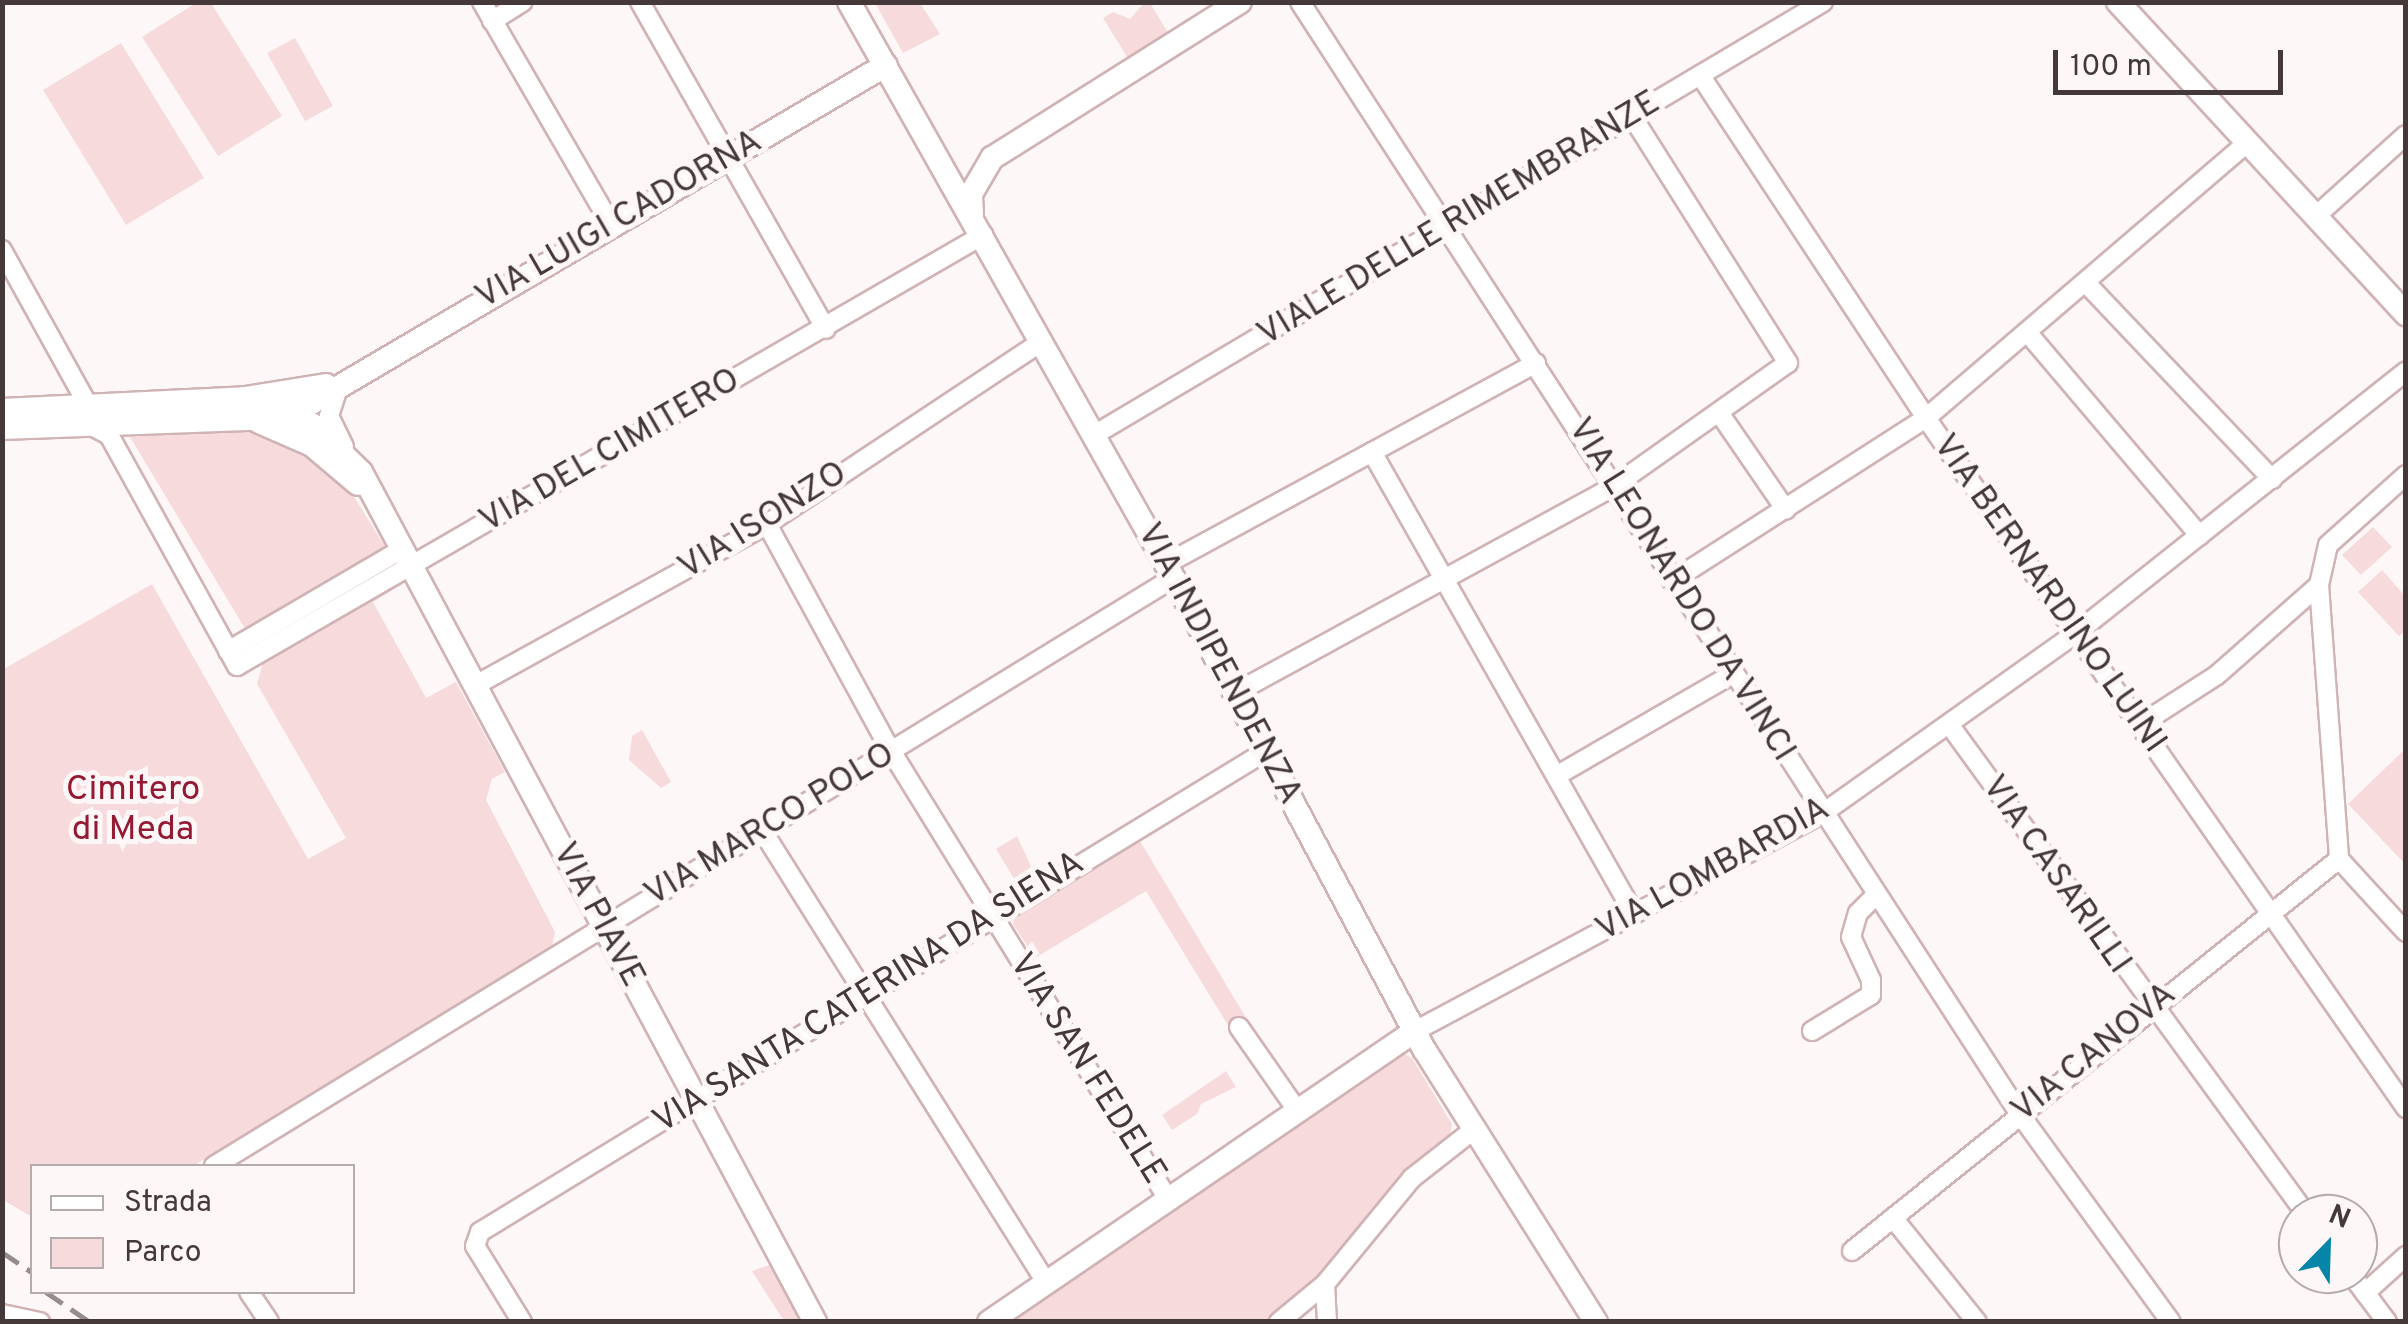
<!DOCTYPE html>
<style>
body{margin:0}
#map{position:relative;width:2408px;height:1324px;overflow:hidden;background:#fef7f7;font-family:Overpass,sans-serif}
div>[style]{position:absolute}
.green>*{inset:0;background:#f7dbdc}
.roads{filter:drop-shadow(2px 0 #d0b3b4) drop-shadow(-2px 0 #d0b3b4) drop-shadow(0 2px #d0b3b4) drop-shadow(0 -2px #d0b3b4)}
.minor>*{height:18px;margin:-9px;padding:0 9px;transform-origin:9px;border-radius:9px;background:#fff}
.tertiary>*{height:22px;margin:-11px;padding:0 11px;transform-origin:11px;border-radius:11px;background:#fff}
.rail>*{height:5px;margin-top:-2.5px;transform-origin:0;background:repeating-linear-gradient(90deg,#968c8d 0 20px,transparent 0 30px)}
span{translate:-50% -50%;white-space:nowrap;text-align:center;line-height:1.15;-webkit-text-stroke:10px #fef7f7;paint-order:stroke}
.street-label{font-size:35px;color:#443839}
.park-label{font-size:35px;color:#941933}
.frame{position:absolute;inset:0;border:5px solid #443839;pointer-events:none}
.legend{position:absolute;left:30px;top:1164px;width:325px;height:130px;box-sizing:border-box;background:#fef7f7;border:2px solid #b4abab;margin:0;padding:12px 18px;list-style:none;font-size:30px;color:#443839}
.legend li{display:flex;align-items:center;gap:20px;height:50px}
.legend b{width:50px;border:2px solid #b4abab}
.north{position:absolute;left:2278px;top:1194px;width:100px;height:100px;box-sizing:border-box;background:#fef7f7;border:2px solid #b4abab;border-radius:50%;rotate:23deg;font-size:28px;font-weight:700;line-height:40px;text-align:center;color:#443839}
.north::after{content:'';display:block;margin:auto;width:35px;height:45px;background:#0586a9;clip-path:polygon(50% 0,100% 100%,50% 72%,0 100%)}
.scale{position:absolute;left:2053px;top:50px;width:230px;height:45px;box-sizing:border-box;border:5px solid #443839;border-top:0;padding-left:12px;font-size:30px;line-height:35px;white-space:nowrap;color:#443839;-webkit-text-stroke:8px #fef7f7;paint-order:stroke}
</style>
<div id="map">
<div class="green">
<div style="clip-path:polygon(196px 3px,211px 3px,282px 116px,218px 156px,142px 37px)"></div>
<div style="clip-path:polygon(875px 3px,920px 3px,940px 34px,903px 53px)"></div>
<div style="clip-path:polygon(1144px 3px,1150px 3px,1170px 36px,1129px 60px,1103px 18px,1113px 12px,1130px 19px)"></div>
<div style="clip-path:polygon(295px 38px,333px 106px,305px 121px,267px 53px)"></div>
<div style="clip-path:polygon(121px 43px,204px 178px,126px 225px,43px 90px)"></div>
<div style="clip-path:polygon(245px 427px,301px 446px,345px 482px,384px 545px,383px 554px,247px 632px,130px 437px)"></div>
<div style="clip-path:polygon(2373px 527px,2392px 547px,2361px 575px,2342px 555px)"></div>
<div style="clip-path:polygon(2382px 570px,2405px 596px,2405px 631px,2399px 636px,2358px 592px)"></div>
<div style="clip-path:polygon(393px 581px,402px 584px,373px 602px,426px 698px,456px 682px,505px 772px,492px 779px,486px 800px,555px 932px,552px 947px,193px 1166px,32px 1166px,32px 1217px,3px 1200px,2px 670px,152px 584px,308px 859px,346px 838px,257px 684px,265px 656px)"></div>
<div style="clip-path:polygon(642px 730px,671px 782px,661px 788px,629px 760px,632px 736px)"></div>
<div style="clip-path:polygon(2405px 749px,2405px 864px,2348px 804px)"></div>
<div style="clip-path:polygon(1017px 836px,1036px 877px,1019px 887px,996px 849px)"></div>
<div style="clip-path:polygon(1140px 841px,1248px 1021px,1232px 1032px,1146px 891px,1035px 958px,1013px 924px,1014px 916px)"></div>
<div style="clip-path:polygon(1402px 1053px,1412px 1058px,1452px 1124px,1449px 1138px,1397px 1183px,1301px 1297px,1270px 1321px,1010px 1322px)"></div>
<div style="clip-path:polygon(1226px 1071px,1236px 1087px,1201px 1104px,1197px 1114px,1172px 1130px,1162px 1115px)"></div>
<div style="clip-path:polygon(772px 1264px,802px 1321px,784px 1321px,752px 1271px)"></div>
</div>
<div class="roads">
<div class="minor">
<div style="left:482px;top:2px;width:259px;rotate:59.9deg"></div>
<div style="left:640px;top:2px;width:376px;rotate:60.4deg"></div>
<div style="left:1300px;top:2px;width:1323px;rotate:57.09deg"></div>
<div style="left:2019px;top:1113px;width:258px;rotate:54deg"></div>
<div style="left:492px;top:21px;width:36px;rotate:-32deg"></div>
<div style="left:1700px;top:75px;width:411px;rotate:56.6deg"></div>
<div style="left:1926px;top:418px;width:841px;rotate:55.18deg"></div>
<div style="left:2316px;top:216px;width:121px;rotate:-42deg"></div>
<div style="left:2px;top:250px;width:179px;rotate:61deg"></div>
<div style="left:2085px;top:282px;width:272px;rotate:46.5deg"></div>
<div style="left:2027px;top:332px;width:267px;rotate:49.7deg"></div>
<div style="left:339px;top:385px;width:33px;rotate:108deg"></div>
<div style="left:329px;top:416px;width:34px;rotate:64deg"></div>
<div style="left:1720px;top:414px;width:116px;rotate:55.5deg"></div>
<div style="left:90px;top:425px;width:21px;rotate:28deg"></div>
<div style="left:109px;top:435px;width:264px;rotate:61deg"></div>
<div style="left:237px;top:666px;width:862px;rotate:-30.02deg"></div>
<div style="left:1094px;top:435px;width:848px;rotate:-30.71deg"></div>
<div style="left:1372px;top:452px;width:529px;rotate:60.43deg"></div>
<div style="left:767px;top:524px;width:259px;rotate:61.4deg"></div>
<div style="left:891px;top:751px;width:527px;rotate:58.27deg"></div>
<div style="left:1166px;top:564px;width:421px;rotate:-28.5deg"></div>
<div style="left:1672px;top:581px;width:302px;rotate:-32.7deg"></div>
<div style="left:1926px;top:418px;width:424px;rotate:-40.6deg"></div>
<div style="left:2319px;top:585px;width:275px;rotate:85.8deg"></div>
<div style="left:228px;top:651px;width:200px;rotate:-30.3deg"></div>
<div style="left:474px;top:686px;width:335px;rotate:-28.9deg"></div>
<div style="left:767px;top:524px;width:330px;rotate:-33.6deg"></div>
<div style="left:1235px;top:693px;width:432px;rotate:-28.6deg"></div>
<div style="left:1614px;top:486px;width:213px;rotate:-35.3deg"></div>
<div style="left:1788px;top:363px;width:294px;rotate:-122.3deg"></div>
<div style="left:2141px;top:724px;width:90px;rotate:-32.8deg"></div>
<div style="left:2217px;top:675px;width:136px;rotate:-41.4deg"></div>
<div style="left:2319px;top:585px;width:41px;rotate:-77.3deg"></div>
<div style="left:2328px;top:545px;width:105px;rotate:-41.9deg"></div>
<div style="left:1951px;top:727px;width:603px;rotate:53.91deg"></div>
<div style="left:1556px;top:776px;width:204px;rotate:-30deg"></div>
<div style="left:762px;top:830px;width:534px;rotate:57.86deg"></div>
<div style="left:2339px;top:859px;width:99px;rotate:47.5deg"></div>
<div style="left:1239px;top:1027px;width:101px;rotate:55.1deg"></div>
<div style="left:1415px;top:1031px;width:463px;rotate:-28.1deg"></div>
<div style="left:1823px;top:813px;width:310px;rotate:-35.4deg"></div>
<div style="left:2076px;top:633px;width:421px;rotate:-38.4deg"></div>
<div style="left:1812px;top:1031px;width:69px;rotate:-31.4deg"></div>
<div style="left:1871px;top:995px;width:15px;rotate:-90deg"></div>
<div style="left:1871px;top:980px;width:47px;rotate:-114.9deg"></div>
<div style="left:1851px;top:937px;width:25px;rotate:-74deg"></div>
<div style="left:1858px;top:913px;width:25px;rotate:-45deg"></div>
<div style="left:214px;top:1166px;width:1125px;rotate:-31.51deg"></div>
<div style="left:1893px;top:1218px;width:134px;rotate:51.1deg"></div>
<div style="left:1852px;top:1251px;width:625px;rotate:-38.83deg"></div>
<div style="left:2351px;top:1274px;width:60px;rotate:53.1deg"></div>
<div style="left:1325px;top:1284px;width:38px;rotate:87deg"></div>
<div style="left:249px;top:1292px;width:36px;rotate:56deg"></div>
<div style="left:2365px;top:1293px;width:55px;rotate:-42.1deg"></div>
<div style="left:2px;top:1314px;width:39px;rotate:12deg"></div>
<div style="left:522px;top:1322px;width:89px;rotate:-121.7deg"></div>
<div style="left:475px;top:1246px;width:15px;rotate:-70deg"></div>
<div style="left:480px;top:1232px;width:921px;rotate:-31.46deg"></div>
<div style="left:1279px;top:1322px;width:60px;rotate:-39.6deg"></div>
<div style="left:1325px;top:1284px;width:137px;rotate:-50.6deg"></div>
<div style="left:1412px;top:1178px;width:76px;rotate:-38.1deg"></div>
</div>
<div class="tertiary">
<div style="left:849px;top:2px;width:645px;rotate:60.57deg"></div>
<div style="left:1166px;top:564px;width:549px;rotate:61.99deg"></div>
<div style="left:1424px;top:1049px;width:323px;rotate:57.8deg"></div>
<div style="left:2118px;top:2px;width:425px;rotate:47.3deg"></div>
<div style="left:972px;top:215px;width:21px;rotate:-93deg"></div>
<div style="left:971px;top:194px;width:42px;rotate:-59.7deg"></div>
<div style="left:992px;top:158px;width:293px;rotate:-32.2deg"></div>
<div style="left:245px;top:398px;width:73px;rotate:21.7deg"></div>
<div style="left:313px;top:425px;width:67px;rotate:44.4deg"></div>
<div style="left:361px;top:472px;width:964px;rotate:61.89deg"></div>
<div style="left:2px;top:410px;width:243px;rotate:-2.8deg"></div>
<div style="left:245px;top:398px;width:82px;rotate:-9.1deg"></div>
<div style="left:259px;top:422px;width:58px;rotate:23.5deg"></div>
<div style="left:312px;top:445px;width:60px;rotate:40.3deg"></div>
<div style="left:2px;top:428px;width:272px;rotate:-2.1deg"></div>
<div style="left:274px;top:418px;width:31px;rotate:-19deg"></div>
<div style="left:303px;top:408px;width:676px;rotate:-30.47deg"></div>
<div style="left:989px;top:1322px;width:516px;rotate:-34.34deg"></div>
</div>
</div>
<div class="rail">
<div style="left:2px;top:1252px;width:36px;rotate:34deg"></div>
<div style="left:46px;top:1292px;width:53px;rotate:34.3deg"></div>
</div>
<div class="street-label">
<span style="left:1459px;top:219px;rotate:-31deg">VIALE DELLE RIMEMBRANZE</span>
<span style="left:619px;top:220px;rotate:-30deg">VIA LUIGI CADORNA</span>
<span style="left:610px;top:451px;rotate:-30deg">VIA DEL CIMITERO</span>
<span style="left:763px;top:521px;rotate:-32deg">VIA ISONZO</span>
<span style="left:1681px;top:590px;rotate:58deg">VIA LEONARDO DA VINCI</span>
<span style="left:2049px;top:594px;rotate:55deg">VIA BERNARDINO LUINI</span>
<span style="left:1219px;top:664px;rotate:62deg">VIA INDIPENDENZA</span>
<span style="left:770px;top:825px;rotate:-31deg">VIA MARCO POLO</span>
<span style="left:1713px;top:870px;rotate:-29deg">VIA LOMBARDIA</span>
<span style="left:2056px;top:875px;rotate:55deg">VIA CASARILLI</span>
<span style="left:598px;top:915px;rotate:62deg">VIA PIAVE</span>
<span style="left:869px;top:993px;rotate:-32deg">VIA SANTA CATERINA DA SIENA</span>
<span style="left:2094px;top:1053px;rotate:-39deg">VIA CANOVA</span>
<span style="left:1087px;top:1069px;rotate:58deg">VIA SAN FEDELE</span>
</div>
<div class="park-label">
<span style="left:133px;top:810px">Cimitero<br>di Meda</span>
</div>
<div class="frame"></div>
<ul class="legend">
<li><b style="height:12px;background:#fff"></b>Strada</li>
<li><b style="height:28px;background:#f7dbdc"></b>Parco</li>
</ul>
<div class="north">N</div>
<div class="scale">100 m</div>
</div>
